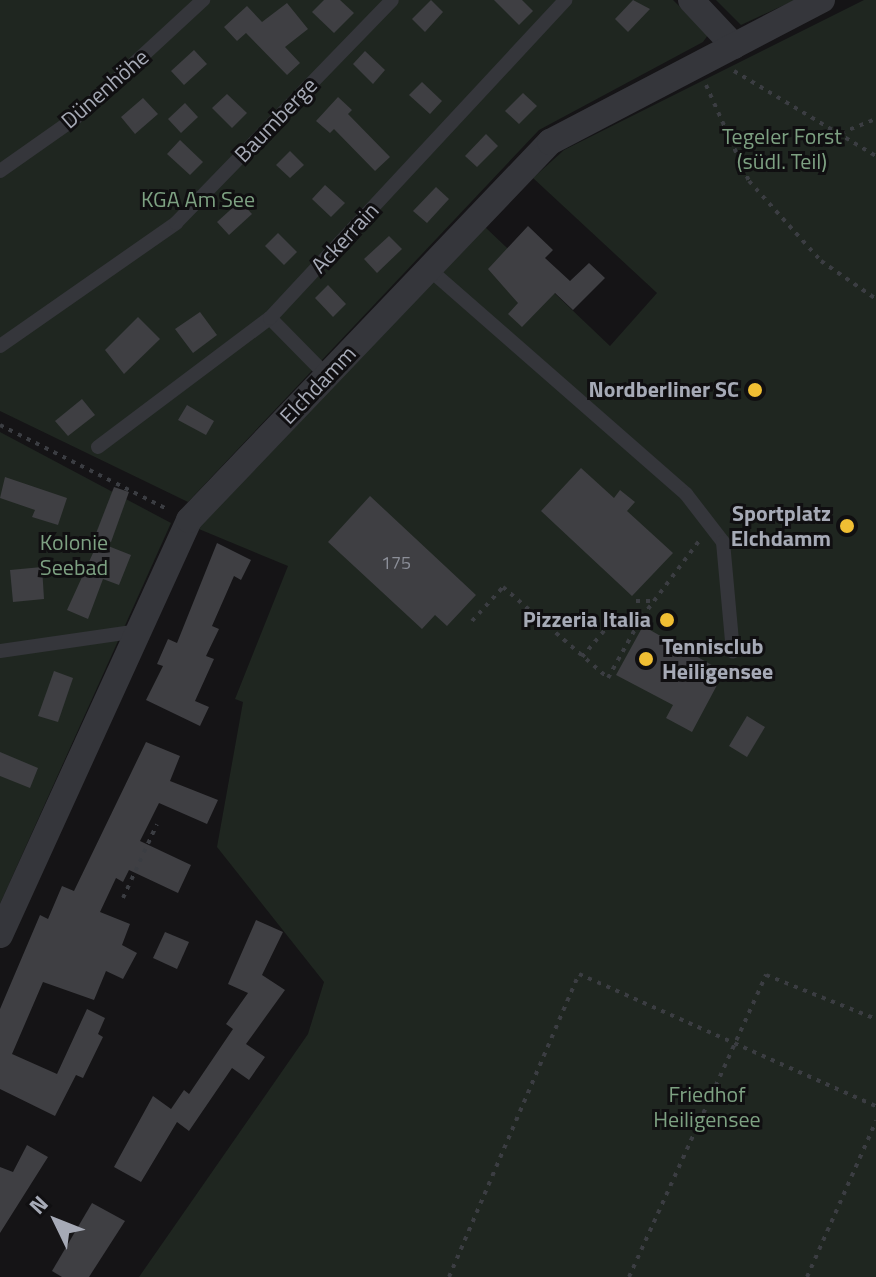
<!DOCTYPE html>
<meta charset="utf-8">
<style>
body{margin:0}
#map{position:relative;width:876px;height:1277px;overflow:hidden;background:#151416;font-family:"Titillium Web",sans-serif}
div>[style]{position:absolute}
.green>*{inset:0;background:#1f2620}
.building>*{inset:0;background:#3f3f43}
.path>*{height:4px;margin-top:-2px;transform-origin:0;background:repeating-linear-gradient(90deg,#3b3d42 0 4px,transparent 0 10px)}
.service>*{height:14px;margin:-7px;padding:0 7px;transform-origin:7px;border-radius:7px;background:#35363b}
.minor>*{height:26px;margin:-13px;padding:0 13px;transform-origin:13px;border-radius:13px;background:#35363b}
.dots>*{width:22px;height:22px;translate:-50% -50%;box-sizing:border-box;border:4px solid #100f11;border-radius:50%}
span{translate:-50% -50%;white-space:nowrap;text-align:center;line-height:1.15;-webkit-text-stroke:6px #100f11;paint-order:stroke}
.number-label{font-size:18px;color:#8c8f99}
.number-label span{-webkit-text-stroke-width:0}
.street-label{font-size:22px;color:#a6aab6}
.park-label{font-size:22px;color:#7da182}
.poi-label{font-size:22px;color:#a6aab6;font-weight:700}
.right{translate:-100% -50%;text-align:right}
.left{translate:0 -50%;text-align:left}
.north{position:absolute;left:16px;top:1181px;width:80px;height:80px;-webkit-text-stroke:6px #100f11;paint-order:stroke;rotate:313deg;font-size:22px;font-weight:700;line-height:32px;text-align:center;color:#a6aab6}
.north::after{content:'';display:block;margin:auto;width:28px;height:36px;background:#a6aab6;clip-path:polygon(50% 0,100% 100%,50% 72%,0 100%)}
</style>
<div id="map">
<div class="green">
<div style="clip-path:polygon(0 0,673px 0,708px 35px,703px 42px,539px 130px,188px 502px,0 411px)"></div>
<div style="clip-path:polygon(716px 0,795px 0,741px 25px)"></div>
<div style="clip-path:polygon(864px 0,876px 0,876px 1277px,139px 1277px,308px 1034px,324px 982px,217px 847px,243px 702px,235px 699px,288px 566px,194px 527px,485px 227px,610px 346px,657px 293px,533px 178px,564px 150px)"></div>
<div style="clip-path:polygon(0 432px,171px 523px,0 904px)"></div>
</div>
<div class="building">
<div style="clip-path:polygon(324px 0,340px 0,354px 13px,334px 33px,312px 12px)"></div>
<div style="clip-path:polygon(431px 0,443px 12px,425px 32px,412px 19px)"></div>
<div style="clip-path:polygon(494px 0,522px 0,533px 11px,519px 25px)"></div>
<div style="clip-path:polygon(633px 0,650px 9px,628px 32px,615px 19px)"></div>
<div style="clip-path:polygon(287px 3px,308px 29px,285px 47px,300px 63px,287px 75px,246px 33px,237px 41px,224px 27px,247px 6px,262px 22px)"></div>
<div style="clip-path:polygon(194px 50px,207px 64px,184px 85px,171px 71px)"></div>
<div style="clip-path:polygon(365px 51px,385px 70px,373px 84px,353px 64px)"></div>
<div style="clip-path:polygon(422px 82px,442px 101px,430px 114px,409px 95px)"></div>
<div style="clip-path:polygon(523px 93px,537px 106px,519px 124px,505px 111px)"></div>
<div style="clip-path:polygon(227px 94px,247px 113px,232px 128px,212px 108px)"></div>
<div style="clip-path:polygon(338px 97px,352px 110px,348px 114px,390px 157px,375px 171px,334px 129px,330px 133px,316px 121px)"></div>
<div style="clip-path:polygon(143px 98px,158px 114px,135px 134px,121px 117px)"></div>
<div style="clip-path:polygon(185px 103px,198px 117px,181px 133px,168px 119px)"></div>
<div style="clip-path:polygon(486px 134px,498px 146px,477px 167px,465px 156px)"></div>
<div style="clip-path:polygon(180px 140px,203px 162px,190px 175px,167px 154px)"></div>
<div style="clip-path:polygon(290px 151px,304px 165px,290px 178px,276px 165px)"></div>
<div style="clip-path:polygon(325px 185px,345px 203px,331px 217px,312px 199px)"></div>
<div style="clip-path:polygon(436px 187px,449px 199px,427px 223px,413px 211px)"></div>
<div style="clip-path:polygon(240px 201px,252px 214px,229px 235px,217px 222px)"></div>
<div style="clip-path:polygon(528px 226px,553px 250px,545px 258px,570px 281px,589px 263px,605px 278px,573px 310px,555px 293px,522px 327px,508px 314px,518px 303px,488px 269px)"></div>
<div style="clip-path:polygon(278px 233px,297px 252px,284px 265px,265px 246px)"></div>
<div style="clip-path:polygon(389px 236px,402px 249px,377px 273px,364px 259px)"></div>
<div style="clip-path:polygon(328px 285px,346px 304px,333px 317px,315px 298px)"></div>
<div style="clip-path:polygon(200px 312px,217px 335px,193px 353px,175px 329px)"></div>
<div style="clip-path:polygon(138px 317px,160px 339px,124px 374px,105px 350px)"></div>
<div style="clip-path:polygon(82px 399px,95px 415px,68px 436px,55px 421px)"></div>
<div style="clip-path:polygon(187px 405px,214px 421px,206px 435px,178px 420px)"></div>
<div style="clip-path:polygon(581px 468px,614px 498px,620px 490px,635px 502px,627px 511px,673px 553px,632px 596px,541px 511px)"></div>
<div style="clip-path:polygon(5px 477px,67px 498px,58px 525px,32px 517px,35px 510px,0 498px)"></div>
<div style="clip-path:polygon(114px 487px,129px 492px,111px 542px,95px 536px)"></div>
<div style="clip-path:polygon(370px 496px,476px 595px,447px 626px,435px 615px,422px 629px,328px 542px)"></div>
<div style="clip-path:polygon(98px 542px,131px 555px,119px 585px,103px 579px,88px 619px,67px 610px)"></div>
<div style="clip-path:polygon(217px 543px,251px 560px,241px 580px,234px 576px,212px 626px,219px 629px,206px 656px,214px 659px,195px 701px,209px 707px,200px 726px,146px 700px,163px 666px,157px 664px,168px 639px,177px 643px)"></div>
<div style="clip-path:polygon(42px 567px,44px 599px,13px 602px,10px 570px)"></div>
<div style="clip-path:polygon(643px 626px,724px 672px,692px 732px,666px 718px,673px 705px,616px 675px)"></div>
<div style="clip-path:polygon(54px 671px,73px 678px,58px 722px,38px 716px)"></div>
<div style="clip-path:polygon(747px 716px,765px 727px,747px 757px,729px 746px)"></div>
<div style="clip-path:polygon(146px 742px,180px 756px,170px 781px,218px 800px,207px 824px,159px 803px,140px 841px,191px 865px,178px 893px,129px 870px,123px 882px,116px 878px,100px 912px,130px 924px,122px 945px,137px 953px,123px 979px,106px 971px,94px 1000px,43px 982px,12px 1054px,57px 1074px,87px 1009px,105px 1018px,98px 1034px,103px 1037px,83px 1078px,76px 1075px,55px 1116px,0 1089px,0 1009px,40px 915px,48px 919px,62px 886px,74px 891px)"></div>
<div style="clip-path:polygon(0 752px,38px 768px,30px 788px,0 776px)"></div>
<div style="clip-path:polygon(256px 920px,283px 932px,262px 975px,285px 990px,246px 1044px,265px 1057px,249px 1080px,232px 1068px,189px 1131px,177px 1122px,141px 1182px,114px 1167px,153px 1096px,171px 1109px,184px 1090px,189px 1094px,233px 1029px,226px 1024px,248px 993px,228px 984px)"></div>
<div style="clip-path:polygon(165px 932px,189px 942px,177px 969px,153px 958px)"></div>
<div style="clip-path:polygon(27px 1145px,48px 1157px,0 1233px,0 1167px,13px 1172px)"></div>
<div style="clip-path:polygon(92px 1203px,125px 1221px,89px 1277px,62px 1277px,52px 1271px)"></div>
</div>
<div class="path">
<div style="left:734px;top:71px;width:165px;rotate:30.9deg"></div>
<div style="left:706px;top:85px;width:105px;rotate:65.9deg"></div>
<div style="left:749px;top:181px;width:108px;rotate:48deg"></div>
<div style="left:821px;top:261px;width:67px;rotate:34.6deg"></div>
<div style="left:841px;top:133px;width:38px;rotate:-22deg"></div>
<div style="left:0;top:425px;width:189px;rotate:26.7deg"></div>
<div style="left:636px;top:601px;width:18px"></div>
<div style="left:472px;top:621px;width:46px;rotate:-47.6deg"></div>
<div style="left:503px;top:587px;width:139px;rotate:40.9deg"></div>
<div style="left:608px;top:678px;width:70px;rotate:-60.9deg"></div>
<div style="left:582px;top:657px;width:51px;rotate:-49.8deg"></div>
<div style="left:615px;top:618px;width:27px;rotate:-2deg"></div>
<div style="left:642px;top:617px;width:95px;rotate:-53.1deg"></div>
<div style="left:123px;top:898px;width:81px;rotate:-65.3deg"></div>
<div style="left:449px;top:1277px;width:330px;rotate:-66.8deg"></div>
<div style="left:579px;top:974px;width:325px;rotate:24deg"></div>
<div style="left:629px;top:1277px;width:332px;rotate:-65.6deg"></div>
<div style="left:766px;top:975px;width:118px;rotate:21.8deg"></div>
<div style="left:807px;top:1277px;width:171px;rotate:-66.1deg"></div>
</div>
<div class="service">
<div style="left:0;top:171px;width:90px;rotate:-35.1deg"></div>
<div style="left:74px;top:119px;width:176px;rotate:-42.7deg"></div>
<div style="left:429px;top:269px;width:342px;rotate:41.2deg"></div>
<div style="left:686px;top:494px;width:61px;rotate:52.4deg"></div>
<div style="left:723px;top:542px;width:110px;rotate:84.8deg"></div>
<div style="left:270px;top:318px;width:81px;rotate:45.5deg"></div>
<div style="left:0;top:346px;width:215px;rotate:-34.9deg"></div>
<div style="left:176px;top:223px;width:310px;rotate:-45.9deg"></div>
<div style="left:98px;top:447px;width:215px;rotate:-36.9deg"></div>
<div style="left:270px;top:318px;width:434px;rotate:-47.1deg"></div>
<div style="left:0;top:651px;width:139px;rotate:-8.2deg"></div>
</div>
<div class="minor">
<div style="left:691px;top:0;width:63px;rotate:46.9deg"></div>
<div style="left:0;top:935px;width:456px;rotate:-65.5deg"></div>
<div style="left:189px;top:520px;width:523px;rotate:-46.32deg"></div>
<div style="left:550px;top:142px;width:307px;rotate:-27.6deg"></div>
</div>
<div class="dots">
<div style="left:755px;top:390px;background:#f0be33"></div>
<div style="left:847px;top:526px;background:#f0be33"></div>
<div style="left:667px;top:620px;background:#f0be33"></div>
<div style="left:646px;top:659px;background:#f0be33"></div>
</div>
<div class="number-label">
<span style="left:396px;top:563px">175</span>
</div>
<div class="street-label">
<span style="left:105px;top:89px;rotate:-41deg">Dünenhöhe</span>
<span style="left:276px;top:120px;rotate:-46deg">Baumberge</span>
<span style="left:345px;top:238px;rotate:-47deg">Ackerrain</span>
<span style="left:318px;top:385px;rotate:-46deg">Elchdamm</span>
</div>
<div class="park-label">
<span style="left:782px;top:149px">Tegeler Forst<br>(südl. Teil)</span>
<span style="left:198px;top:200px">KGA Am See</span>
<span style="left:74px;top:555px">Kolonie<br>Seebad</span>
<span style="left:707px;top:1107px">Friedhof<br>Heiligensee</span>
</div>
<div class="poi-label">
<span class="right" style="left:739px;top:390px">Nordberliner SC</span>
<span class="right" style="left:831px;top:526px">Sportplatz<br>Elchdamm</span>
<span class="right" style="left:651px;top:620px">Pizzeria Italia</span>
<span class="left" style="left:662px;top:659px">Tennisclub<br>Heiligensee</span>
</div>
<div class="north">N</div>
</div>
